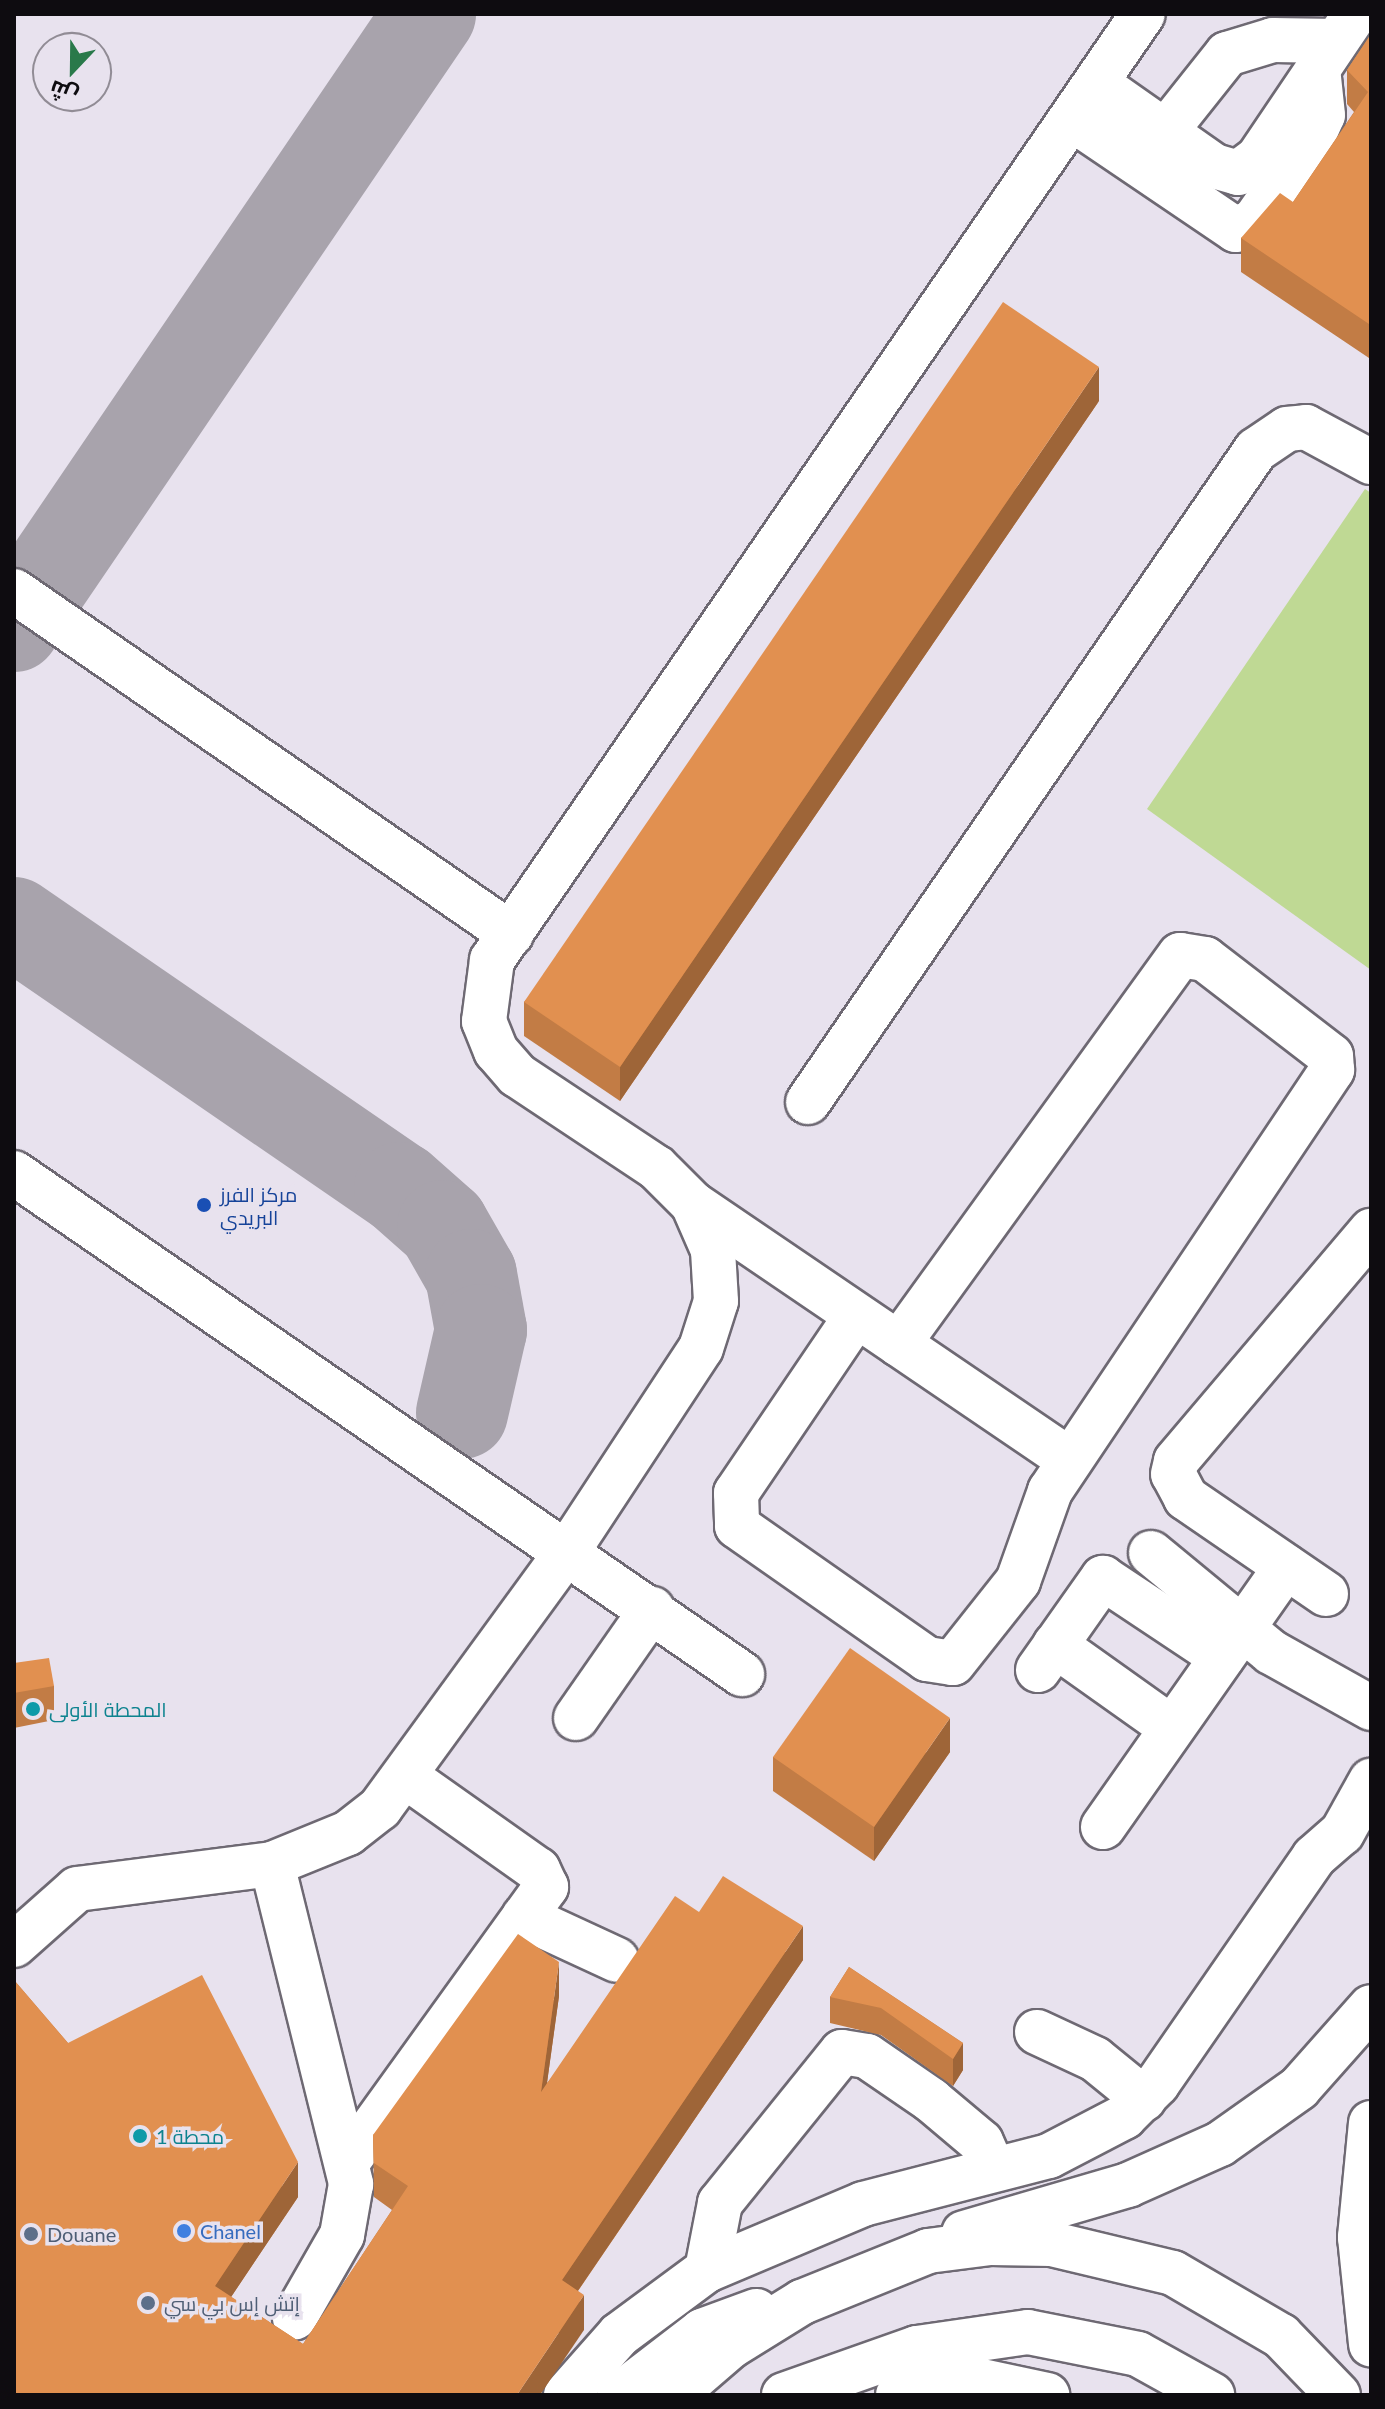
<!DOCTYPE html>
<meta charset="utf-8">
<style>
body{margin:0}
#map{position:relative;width:1385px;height:2409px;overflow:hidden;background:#e8e2ee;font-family:Lato,Cairo,sans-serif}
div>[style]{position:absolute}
.green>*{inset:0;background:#bfd994}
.taxiway>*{height:92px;margin:-46px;padding:0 46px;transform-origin:46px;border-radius:46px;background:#a8a3ac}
.roads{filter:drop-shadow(2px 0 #6e6973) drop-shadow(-2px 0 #6e6973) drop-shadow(0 2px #6e6973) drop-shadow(0 -2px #6e6973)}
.minor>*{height:44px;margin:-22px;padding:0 22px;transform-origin:22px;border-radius:22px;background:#fff}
.wall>*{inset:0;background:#c27c45}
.shaded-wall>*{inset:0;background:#9e6538}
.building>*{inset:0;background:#e19050}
.dots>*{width:22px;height:22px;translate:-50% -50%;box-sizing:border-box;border:4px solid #e8e2ee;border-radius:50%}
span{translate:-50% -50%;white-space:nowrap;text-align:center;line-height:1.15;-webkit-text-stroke:7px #e8e2ee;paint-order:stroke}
.transit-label{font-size:20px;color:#164399}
.left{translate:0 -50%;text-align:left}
.culture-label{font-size:20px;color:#0d838f}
.shop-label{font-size:20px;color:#366cbe}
.service-label{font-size:20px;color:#4e5e75}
.frame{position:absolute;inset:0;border:16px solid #0e0c10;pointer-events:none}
.north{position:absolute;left:32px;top:32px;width:80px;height:80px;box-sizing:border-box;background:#e8e2ee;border:2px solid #918c95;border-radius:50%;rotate:202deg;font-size:22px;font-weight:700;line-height:32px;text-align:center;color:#0e0c10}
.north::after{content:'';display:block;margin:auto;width:28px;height:36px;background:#29794a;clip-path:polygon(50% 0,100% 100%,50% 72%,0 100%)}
</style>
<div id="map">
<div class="green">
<div style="clip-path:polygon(1365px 489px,1371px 493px,1371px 970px,1147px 809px)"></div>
</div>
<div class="taxiway">
<div style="left:14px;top:626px;width:740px;rotate:-55.79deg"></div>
<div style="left:14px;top:923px;width:468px;rotate:34.5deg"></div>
<div style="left:400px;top:1188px;width:57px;rotate:41.5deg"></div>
<div style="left:443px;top:1226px;width:56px;rotate:60.3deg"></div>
<div style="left:471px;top:1275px;width:56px;rotate:79.7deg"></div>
<div style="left:481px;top:1330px;width:85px;rotate:102.9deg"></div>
</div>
<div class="roads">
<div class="minor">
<div style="left:1096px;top:83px;width:144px;rotate:35.1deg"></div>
<div style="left:1214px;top:166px;width:25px;rotate:16deg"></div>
<div style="left:1238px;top:173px;width:25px;rotate:-37deg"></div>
<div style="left:1258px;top:158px;width:174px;rotate:-56deg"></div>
<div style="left:1072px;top:119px;width:198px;rotate:34.1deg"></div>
<div style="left:1236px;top:230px;width:20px;rotate:-27deg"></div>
<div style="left:1254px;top:221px;width:103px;rotate:-54.9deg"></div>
<div style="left:1313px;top:137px;width:24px;rotate:-66deg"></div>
<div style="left:1323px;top:115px;width:47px;rotate:-96.1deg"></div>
<div style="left:1165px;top:132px;width:100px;rotate:-51.5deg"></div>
<div style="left:1227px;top:54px;width:48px;rotate:-16.9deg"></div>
<div style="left:1273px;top:40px;width:63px;rotate:0.9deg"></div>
<div style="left:14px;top:591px;width:604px;rotate:34.61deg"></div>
<div style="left:808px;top:1102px;width:791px;rotate:-55.51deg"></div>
<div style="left:1256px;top:450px;width:37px;rotate:-34deg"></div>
<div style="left:1287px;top:429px;width:19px;rotate:-6deg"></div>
<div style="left:1306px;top:427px;width:74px;rotate:28.3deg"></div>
<div style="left:14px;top:1173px;width:884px;rotate:34.54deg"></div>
<div style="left:693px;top:1204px;width:455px;rotate:34.2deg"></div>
<div style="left:856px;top:1316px;width:214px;rotate:124.1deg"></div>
<div style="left:736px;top:1493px;width:33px;rotate:88deg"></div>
<div style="left:737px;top:1526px;width:232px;rotate:35deg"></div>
<div style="left:927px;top:1659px;width:26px;rotate:9deg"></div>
<div style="left:953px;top:1663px;width:105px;rotate:-51.6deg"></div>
<div style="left:1018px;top:1581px;width:96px;rotate:-70.4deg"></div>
<div style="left:1050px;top:1491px;width:507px;rotate:-56.18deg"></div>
<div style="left:1332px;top:1070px;width:14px;rotate:-94deg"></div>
<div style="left:1331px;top:1056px;width:159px;rotate:-142.4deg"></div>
<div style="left:1205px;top:959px;width:25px;rotate:-171deg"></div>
<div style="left:1180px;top:955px;width:480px;rotate:125.9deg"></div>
<div style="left:1151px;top:1553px;width:156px;rotate:39.5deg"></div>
<div style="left:1271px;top:1652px;width:115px;rotate:29.2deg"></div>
<div style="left:1326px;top:1594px;width:170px;rotate:-145.6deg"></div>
<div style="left:1186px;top:1498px;width:27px;rotate:-118deg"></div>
<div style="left:1173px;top:1474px;width:13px;rotate:-77deg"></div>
<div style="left:1176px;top:1461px;width:302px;rotate:-49.7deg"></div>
<div style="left:1055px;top:1645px;width:143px;rotate:35.4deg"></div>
<div style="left:1038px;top:1670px;width:113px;rotate:-54.8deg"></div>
<div style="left:1103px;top:1578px;width:143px;rotate:33.6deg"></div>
<div style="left:576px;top:1718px;width:133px;rotate:-55.1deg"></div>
<div style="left:1103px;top:1827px;width:318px;rotate:-54.9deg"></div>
<div style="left:272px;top:1864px;width:330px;rotate:76.1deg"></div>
<div style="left:351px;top:2184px;width:52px;rotate:100deg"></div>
<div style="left:342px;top:2235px;width:95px;rotate:119.8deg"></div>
<div style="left:524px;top:1917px;width:102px;rotate:24.8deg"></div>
<div style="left:14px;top:1945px;width:84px;rotate:-41.6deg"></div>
<div style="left:77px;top:1889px;width:197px;rotate:-7.3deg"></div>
<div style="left:272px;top:1864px;width:82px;rotate:-22.2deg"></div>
<div style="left:348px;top:1833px;width:41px;rotate:-38deg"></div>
<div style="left:380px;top:1808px;width:321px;rotate:-53.9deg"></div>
<div style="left:569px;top:1549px;width:240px;rotate:-56.7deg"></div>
<div style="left:701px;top:1348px;width:49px;rotate:-72.3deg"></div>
<div style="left:716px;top:1301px;width:51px;rotate:-93.4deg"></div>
<div style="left:713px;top:1250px;width:50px;rotate:-113.5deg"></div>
<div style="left:693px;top:1204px;width:51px;rotate:-135deg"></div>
<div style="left:657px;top:1168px;width:168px;rotate:-146.4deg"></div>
<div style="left:517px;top:1075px;width:32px;rotate:-131deg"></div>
<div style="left:496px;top:1051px;width:32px;rotate:-112deg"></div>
<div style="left:484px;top:1021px;width:62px;rotate:-82.5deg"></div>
<div style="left:492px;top:960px;width:1148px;rotate:-55.47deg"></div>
<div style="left:1037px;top:2032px;width:64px;rotate:25deg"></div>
<div style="left:1095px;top:2059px;width:63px;rotate:39.2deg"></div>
<div style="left:1371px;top:2123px;width:115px;rotate:95.5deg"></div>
<div style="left:1360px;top:2237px;width:108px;rotate:84.1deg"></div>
<div style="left:349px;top:2160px;width:337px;rotate:-54.2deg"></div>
<div style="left:546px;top:1887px;width:19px;rotate:-115deg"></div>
<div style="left:538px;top:1870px;width:159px;rotate:-144.7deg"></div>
<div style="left:964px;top:2233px;width:171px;rotate:-16.3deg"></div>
<div style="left:1128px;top:2185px;width:101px;rotate:-24deg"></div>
<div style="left:1220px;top:2144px;width:97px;rotate:-35.3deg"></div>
<div style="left:1299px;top:2088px;width:108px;rotate:-48.4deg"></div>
<div style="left:707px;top:2270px;width:68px;rotate:-79deg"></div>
<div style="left:720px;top:2203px;width:194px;rotate:-51.1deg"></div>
<div style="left:842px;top:2052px;width:25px;rotate:9deg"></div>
<div style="left:867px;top:2056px;width:78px;rotate:34.5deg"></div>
<div style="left:931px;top:2100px;width:65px;rotate:40deg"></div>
<div style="left:981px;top:2142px;width:30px;rotate:66deg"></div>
<div style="left:566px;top:2395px;width:80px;rotate:-48.5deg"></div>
<div style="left:619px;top:2335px;width:109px;rotate:-36.5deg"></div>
<div style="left:707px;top:2270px;width:169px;rotate:-22.9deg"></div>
<div style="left:863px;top:2204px;width:192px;rotate:-14.5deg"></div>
<div style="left:1049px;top:2156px;width:85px;rotate:-27.5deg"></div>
<div style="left:1124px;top:2117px;width:47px;rotate:-45deg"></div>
<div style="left:1157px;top:2084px;width:276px;rotate:-55.3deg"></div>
<div style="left:1314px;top:1857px;width:37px;rotate:-41deg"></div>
<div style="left:1342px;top:1833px;width:60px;rotate:-60.9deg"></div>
<div style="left:619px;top:2395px;width:105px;rotate:-37.6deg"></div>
<div style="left:702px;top:2331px;width:58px;rotate:-20.3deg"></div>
<div style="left:674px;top:2395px;width:75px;rotate:-40.7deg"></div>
<div style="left:731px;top:2346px;width:84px;rotate:-31.8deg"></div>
<div style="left:802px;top:2302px;width:136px;rotate:-22deg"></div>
<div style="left:928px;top:2251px;width:63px;rotate:-7.4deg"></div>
<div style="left:990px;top:2243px;width:62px;rotate:0.9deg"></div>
<div style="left:1052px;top:2244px;width:124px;rotate:13.5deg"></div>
<div style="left:1173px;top:2273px;width:125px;rotate:30.3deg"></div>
<div style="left:1281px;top:2336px;width:82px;rotate:46deg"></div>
<div style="left:784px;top:2395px;width:141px;rotate:-19.5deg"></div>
<div style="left:917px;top:2348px;width:112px;rotate:-8.2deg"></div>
<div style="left:1028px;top:2332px;width:112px;rotate:11.3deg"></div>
<div style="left:1138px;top:2354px;width:85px;rotate:29deg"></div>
<div style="left:898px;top:2395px;width:80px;rotate:-10.8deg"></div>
<div style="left:977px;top:2380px;width:72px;rotate:12.1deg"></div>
</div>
</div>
<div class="wall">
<div style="clip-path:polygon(1371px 34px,1371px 355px,1369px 358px,1241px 272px,1241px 238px,1293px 202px,1354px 112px,1347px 104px,1347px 70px)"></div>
<div style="clip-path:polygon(1099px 401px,620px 1101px,524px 1036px,524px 1002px)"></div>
<div style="clip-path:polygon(14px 1663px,54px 1686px,54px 1720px,14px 1728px)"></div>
<div style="clip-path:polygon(950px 1752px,874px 1861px,773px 1791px,773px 1757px)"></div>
<div style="clip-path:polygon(699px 1912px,803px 1960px,578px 2291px,584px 2330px,14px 2395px,14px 1980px,68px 2043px,298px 2197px,231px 2297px,303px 2344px,392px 2210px,374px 2197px,373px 2135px,559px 1996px,547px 2083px)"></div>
<div style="clip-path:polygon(849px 1967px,963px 2043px,963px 2070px,953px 2086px,881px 2035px,830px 2023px,830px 1997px)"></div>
</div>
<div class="shaded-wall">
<div style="clip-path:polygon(1371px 320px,1371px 355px,1369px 358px,1369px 324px)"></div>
<div style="clip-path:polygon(1099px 367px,1099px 401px,620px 1101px,620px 1067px)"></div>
<div style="clip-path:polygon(950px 1718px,950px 1752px,874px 1861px,874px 1827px)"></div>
<div style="clip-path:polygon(803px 1926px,803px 1960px,562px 2314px,562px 2280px)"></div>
<div style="clip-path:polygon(559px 1962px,559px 1996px,541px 2126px,541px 2092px)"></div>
<div style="clip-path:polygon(963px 2043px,963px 2070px,953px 2086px,953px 2059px)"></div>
<div style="clip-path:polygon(298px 2162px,298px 2197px,215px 2321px,215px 2286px)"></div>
<div style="clip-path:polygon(584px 2295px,584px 2330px,540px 2395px,517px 2395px)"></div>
</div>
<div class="building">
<div style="clip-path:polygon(1371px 34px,1371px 320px,1369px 324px,1241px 238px,1280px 193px,1293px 202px,1368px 92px,1347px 70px)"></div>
<div style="clip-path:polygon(1003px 302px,1099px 367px,620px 1067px,524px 1002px)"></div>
<div style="clip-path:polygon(850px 1648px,950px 1718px,874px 1827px,773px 1757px)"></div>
<div style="clip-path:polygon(49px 1658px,54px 1686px,14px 1693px,14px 1663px)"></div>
<div style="clip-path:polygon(723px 1876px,803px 1926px,562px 2280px,584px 2295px,517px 2395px,14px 2395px,14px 2072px,16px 2069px,14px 2066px,14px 1980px,68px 2043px,202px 1975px,298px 2162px,215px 2286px,303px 2344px,408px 2186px,374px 2163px,373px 2135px,518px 1934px,559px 1962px,541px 2092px,675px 1896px,699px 1912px)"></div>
<div style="clip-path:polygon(849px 1967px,963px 2043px,953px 2059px,881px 2008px,830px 1997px)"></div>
</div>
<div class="dots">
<div style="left:204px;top:1205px;background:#1a4fb4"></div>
<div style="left:33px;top:1709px;background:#0f9aa8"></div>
<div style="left:140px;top:2136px;background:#0f9aa8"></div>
<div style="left:184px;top:2231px;background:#3f7fe0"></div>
<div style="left:31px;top:2234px;background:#5c6f8a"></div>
<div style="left:148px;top:2303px;background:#5c6f8a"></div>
</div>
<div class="transit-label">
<span class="left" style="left:220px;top:1206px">مركز الفرز<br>البريدي</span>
</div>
<div class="culture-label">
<span class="left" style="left:49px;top:1709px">المحطة الأولى</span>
<span class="left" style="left:156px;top:2136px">محطة 1</span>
</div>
<div class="shop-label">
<span class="left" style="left:200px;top:2231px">Chanel</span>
</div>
<div class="service-label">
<span class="left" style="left:47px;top:2234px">Douane</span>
<span class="left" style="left:164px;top:2303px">إتش إس بي سي</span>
</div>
<div class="frame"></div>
<div class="north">ش</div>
</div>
